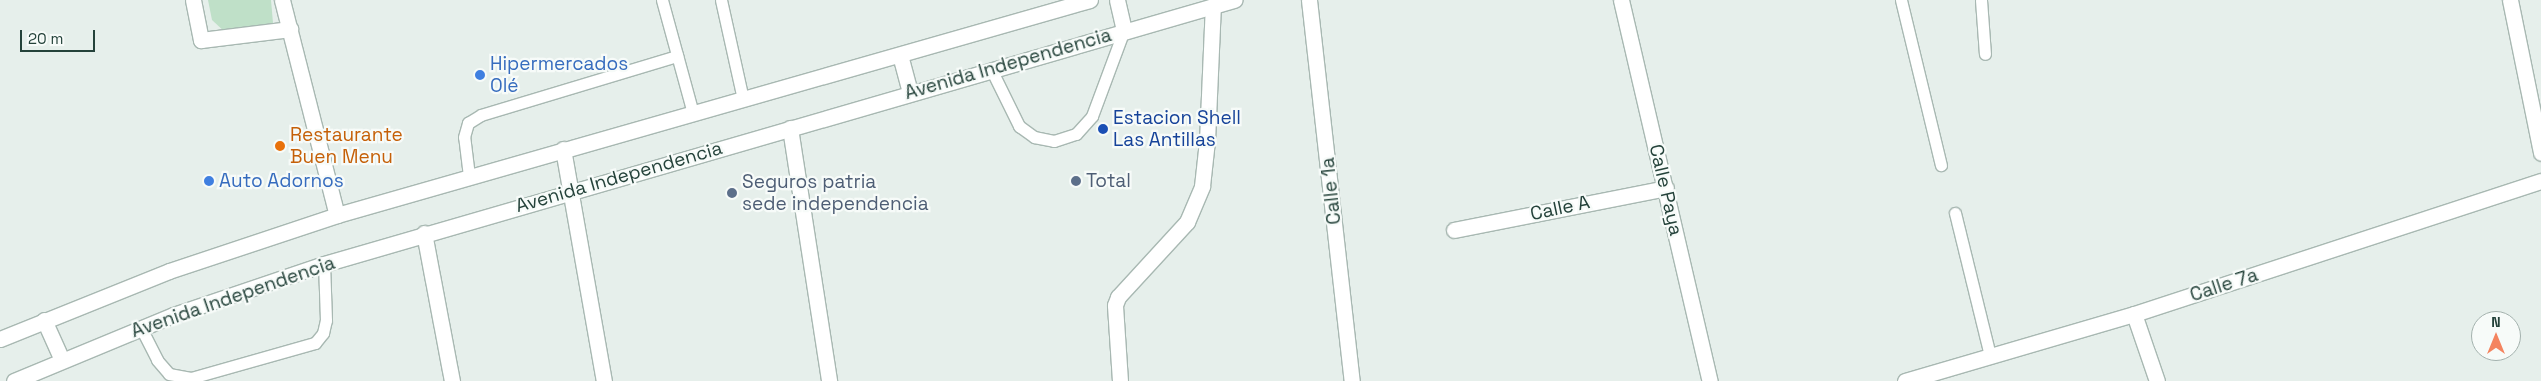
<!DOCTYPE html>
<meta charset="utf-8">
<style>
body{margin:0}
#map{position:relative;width:2541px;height:381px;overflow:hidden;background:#e6efeb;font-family:"Space Grotesk",sans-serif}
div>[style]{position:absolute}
.green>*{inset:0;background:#bfe0c8}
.roads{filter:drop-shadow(1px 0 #a8b8b2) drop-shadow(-1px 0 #a8b8b2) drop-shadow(0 1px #a8b8b2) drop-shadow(0 -1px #a8b8b2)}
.service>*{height:11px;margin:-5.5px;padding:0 5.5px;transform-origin:5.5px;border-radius:5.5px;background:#fff}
.minor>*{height:15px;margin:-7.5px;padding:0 7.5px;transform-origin:7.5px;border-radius:7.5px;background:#fff}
.secondary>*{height:15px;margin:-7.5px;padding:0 7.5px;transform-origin:7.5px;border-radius:7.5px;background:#fff}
.dots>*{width:14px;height:14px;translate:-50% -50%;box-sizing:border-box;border:2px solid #f7fbf9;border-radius:50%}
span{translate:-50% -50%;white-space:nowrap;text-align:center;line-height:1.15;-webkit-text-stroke:4.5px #f7fbf9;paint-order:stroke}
.shop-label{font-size:19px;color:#366cbe}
.left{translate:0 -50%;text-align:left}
.street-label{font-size:19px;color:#24423a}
.transit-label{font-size:19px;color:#164399}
.food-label{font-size:19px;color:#c56008}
.service-label{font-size:19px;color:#4e5e75}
.north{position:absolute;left:2471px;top:311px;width:50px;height:50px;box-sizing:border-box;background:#f7fbf9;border:1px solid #a3b1ad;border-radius:50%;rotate:0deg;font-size:14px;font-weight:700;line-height:20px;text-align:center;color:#24423a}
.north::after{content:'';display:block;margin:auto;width:18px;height:22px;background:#f4845f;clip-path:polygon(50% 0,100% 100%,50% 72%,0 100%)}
.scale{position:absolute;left:20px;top:30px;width:75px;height:22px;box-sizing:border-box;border:2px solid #24423a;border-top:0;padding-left:6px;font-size:15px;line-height:18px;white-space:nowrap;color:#24423a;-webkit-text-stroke:4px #f7fbf9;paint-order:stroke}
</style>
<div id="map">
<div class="green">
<div style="clip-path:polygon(208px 0,271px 0,273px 23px,226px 33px,212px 20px)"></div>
</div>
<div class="roads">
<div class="service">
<div style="left:662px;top:0;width:117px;rotate:74.7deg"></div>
<div style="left:721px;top:0;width:101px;rotate:77.5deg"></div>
<div style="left:1901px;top:0;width:170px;rotate:76.4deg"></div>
<div style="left:1981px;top:0;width:54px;rotate:85.8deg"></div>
<div style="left:991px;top:69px;width:64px;rotate:63.8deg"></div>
<div style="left:1019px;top:126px;width:19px;rotate:36deg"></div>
<div style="left:1034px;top:137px;width:20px;rotate:11deg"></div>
<div style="left:1054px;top:141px;width:23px;rotate:-18deg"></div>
<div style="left:1076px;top:134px;width:24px;rotate:-48deg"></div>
<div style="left:1092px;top:116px;width:92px;rotate:-69.6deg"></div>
<div style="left:469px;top:176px;width:39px;rotate:-97deg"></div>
<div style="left:464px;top:137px;width:15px;rotate:-74deg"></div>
<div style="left:468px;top:123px;width:15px;rotate:-32deg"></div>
<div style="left:481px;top:115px;width:205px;rotate:-16.8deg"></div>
<div style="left:1955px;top:213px;width:147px;rotate:76.2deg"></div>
<div style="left:141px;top:328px;width:36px;rotate:63deg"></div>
<div style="left:157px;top:360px;width:18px;rotate:49deg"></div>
<div style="left:169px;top:374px;width:22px;rotate:10deg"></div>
<div style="left:191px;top:378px;width:129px;rotate:-15.8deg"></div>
<div style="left:315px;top:343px;width:13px;rotate:-51deg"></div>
<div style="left:323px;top:333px;width:13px;rotate:-77deg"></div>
<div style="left:326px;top:320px;width:56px;rotate:-92deg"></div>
</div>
<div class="minor">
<div style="left:193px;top:0;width:41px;rotate:78.7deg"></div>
<div style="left:201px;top:40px;width:90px;rotate:-7deg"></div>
<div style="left:282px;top:0;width:222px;rotate:75.7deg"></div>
<div style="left:1309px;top:0;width:383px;rotate:83.6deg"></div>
<div style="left:1621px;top:0;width:391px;rotate:76.9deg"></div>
<div style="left:2510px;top:0;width:156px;rotate:78.5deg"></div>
<div style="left:790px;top:128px;width:256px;rotate:81.2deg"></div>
<div style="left:563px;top:149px;width:236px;rotate:80deg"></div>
<div style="left:1454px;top:230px;width:216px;rotate:-11.2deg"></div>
<div style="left:424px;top:233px;width:151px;rotate:79.3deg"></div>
<div style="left:2134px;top:314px;width:71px;rotate:71.1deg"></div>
<div style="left:1120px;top:381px;width:76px;rotate:-93.8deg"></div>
<div style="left:1115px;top:305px;width:9px;rotate:-69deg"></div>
<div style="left:1118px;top:297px;width:102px;rotate:-47.4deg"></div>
<div style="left:1187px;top:222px;width:39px;rotate:-67deg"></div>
<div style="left:1202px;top:186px;width:45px;rotate:-83.7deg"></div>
<div style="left:1207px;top:141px;width:135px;rotate:-87.5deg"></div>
<div style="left:1905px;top:381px;width:239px;rotate:-16.3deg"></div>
<div style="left:2134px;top:314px;width:428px;rotate:-18.1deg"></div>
</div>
<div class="secondary">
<div style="left:1117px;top:0;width:31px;rotate:77deg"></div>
<div style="left:900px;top:55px;width:38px;rotate:75deg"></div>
<div style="left:44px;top:320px;width:44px;rotate:65.8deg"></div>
<div style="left:0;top:339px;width:182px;rotate:-21.9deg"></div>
<div style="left:169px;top:271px;width:177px;rotate:-18.4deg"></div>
<div style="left:337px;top:215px;width:783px;rotate:-15.94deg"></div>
<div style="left:14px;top:381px;width:172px;rotate:-22.5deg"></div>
<div style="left:173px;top:315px;width:159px;rotate:-18.7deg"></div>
<div style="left:324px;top:264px;width:948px;rotate:-16.18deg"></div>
</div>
</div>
<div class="dots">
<div style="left:480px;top:75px;background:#3f7fe0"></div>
<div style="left:1103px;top:129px;background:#1a4fb4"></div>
<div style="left:280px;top:146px;background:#e8710a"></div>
<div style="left:209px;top:181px;background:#3f7fe0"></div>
<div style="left:1076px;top:181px;background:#5c6f8a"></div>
<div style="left:732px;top:193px;background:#5c6f8a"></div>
</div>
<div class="shop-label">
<span class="left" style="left:490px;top:75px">Hipermercados<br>Olé</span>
<span class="left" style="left:219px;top:181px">Auto Adornos</span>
</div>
<div class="street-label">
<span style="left:1008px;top:64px;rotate:-16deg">Avenida Independencia</span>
<span style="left:619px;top:177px;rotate:-16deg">Avenida Independencia</span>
<span style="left:1666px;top:190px;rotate:77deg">Calle Paya</span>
<span style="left:1331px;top:191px;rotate:-96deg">Calle 1a</span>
<span style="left:1560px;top:208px;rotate:-12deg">Calle A</span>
<span style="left:2224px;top:285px;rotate:-18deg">Calle 7a</span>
<span style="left:233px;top:297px;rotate:-19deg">Avenida Independencia</span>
</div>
<div class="transit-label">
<span class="left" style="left:1113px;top:129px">Estacion Shell<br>Las Antillas</span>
</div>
<div class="food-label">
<span class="left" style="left:290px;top:146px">Restaurante<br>Buen Menu</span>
</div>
<div class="service-label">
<span class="left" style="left:1086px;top:181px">Total</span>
<span class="left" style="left:742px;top:193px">Seguros patria<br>sede independencia</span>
</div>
<div class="north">N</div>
<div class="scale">20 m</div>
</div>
